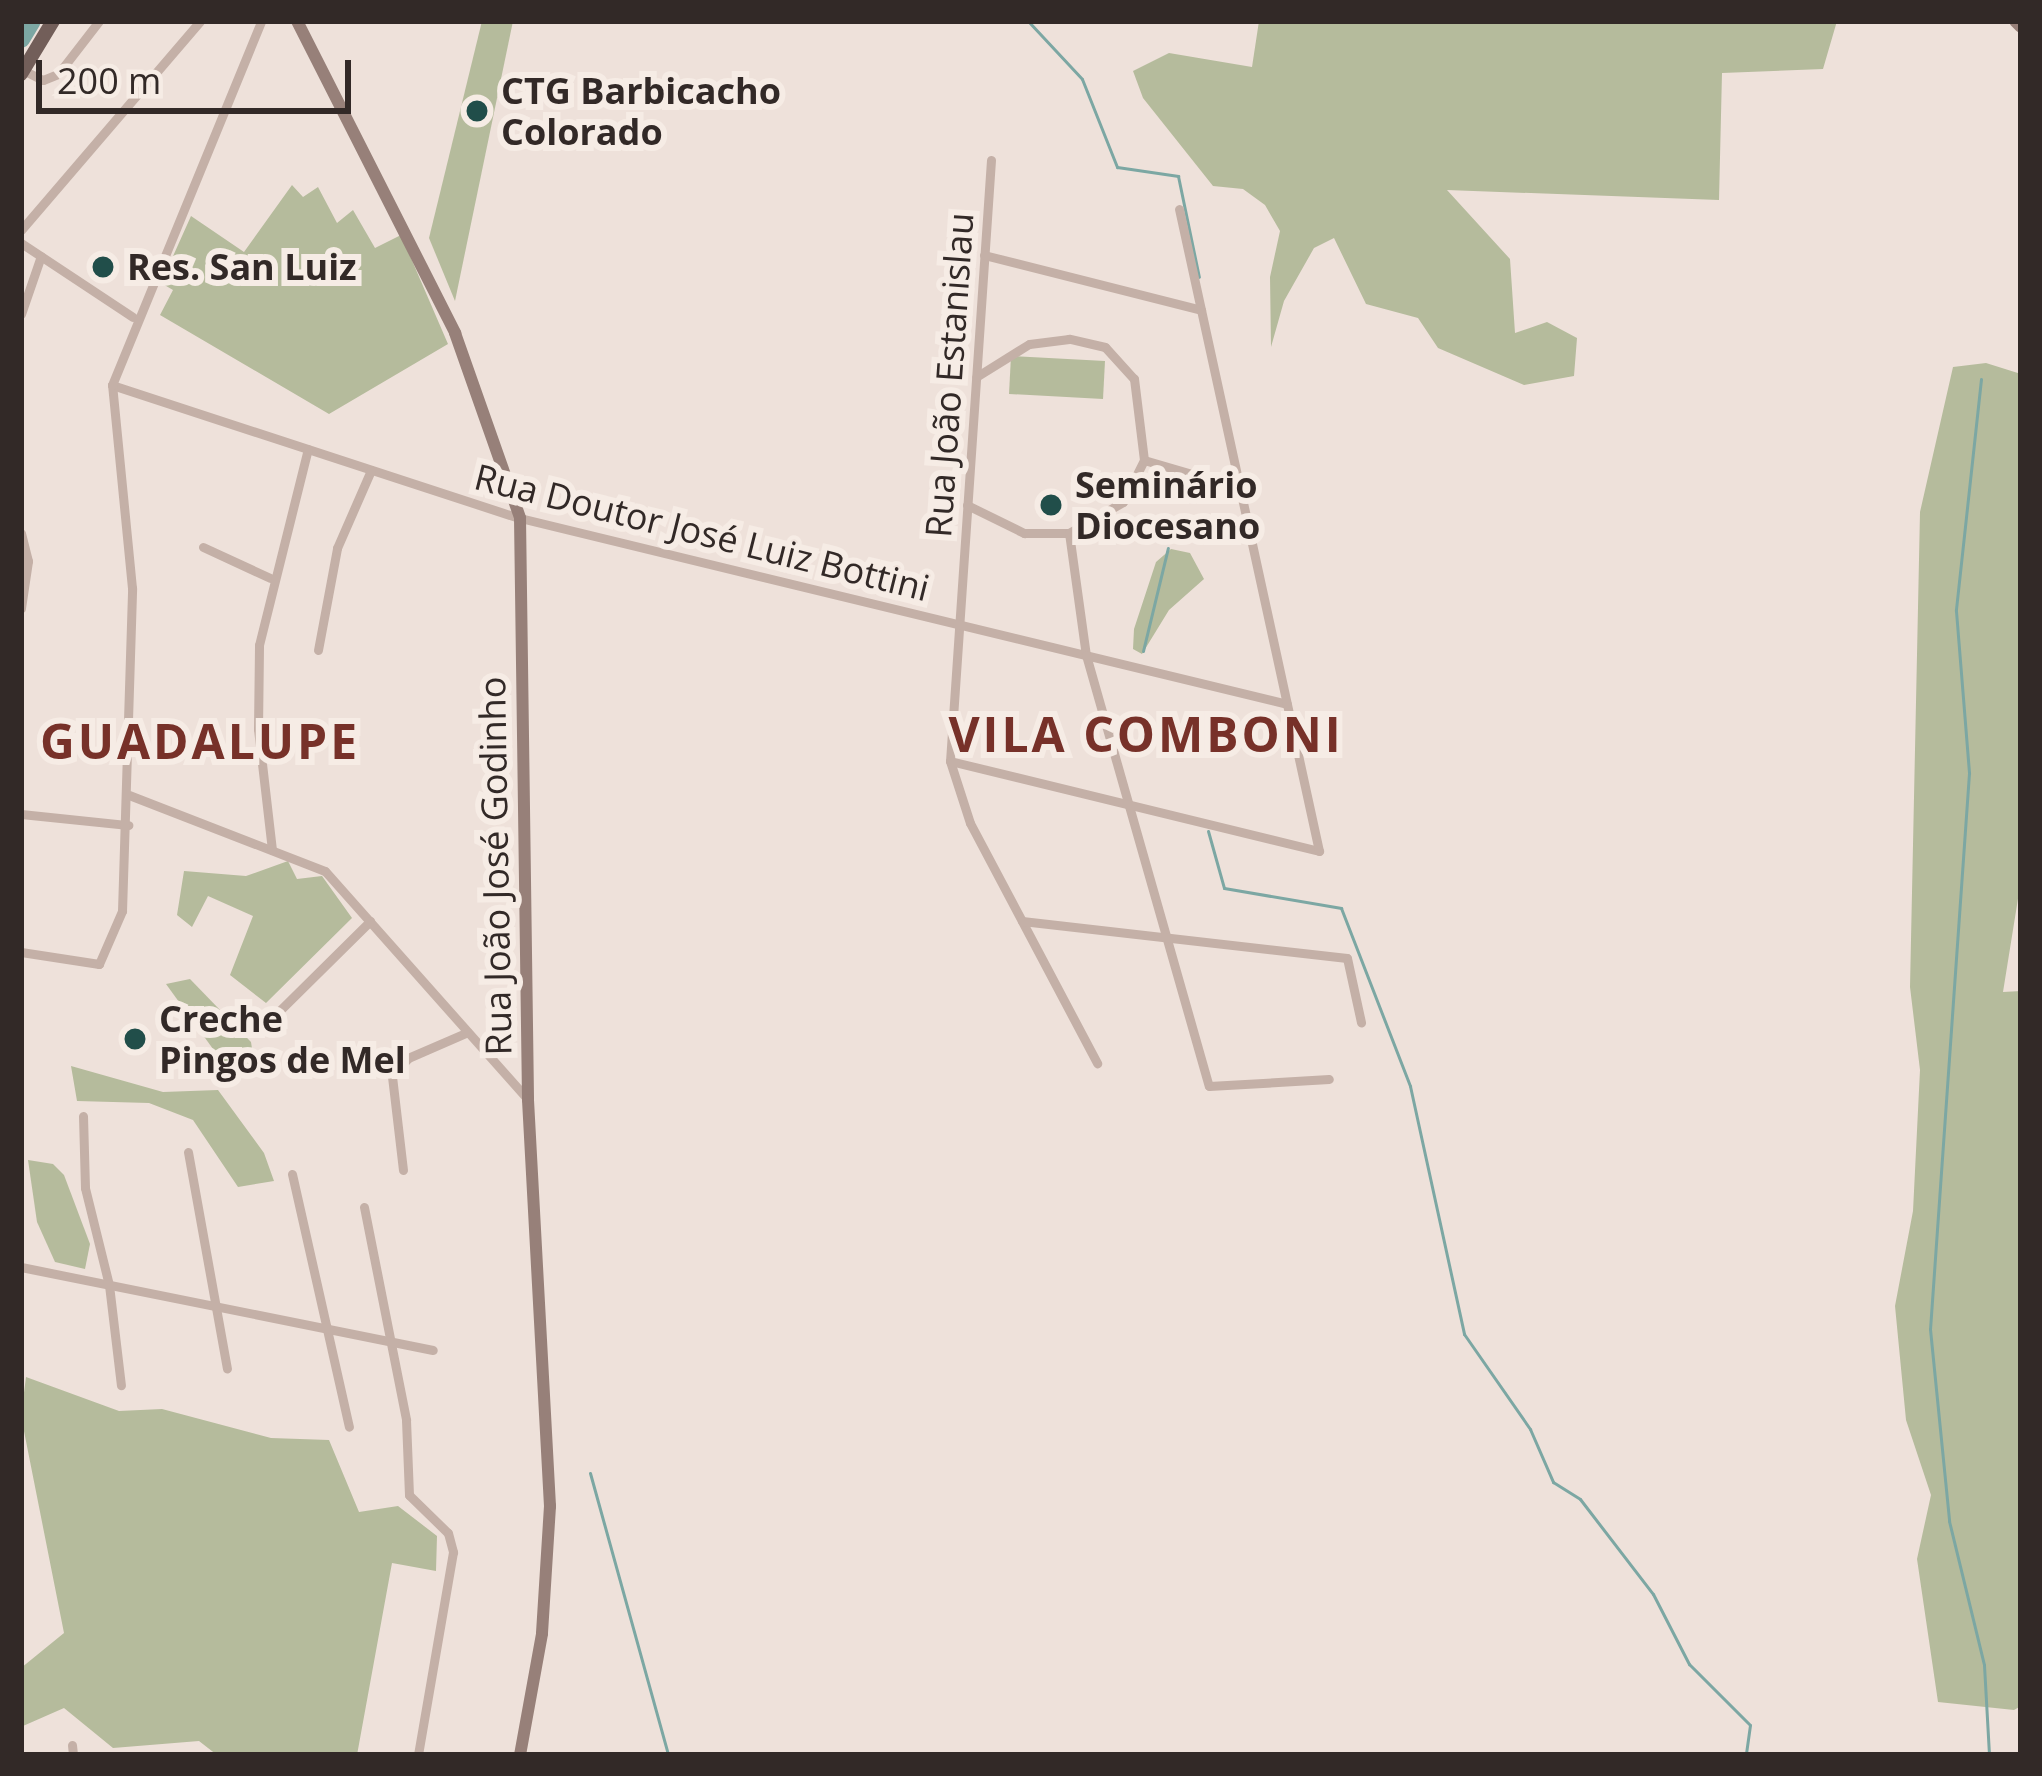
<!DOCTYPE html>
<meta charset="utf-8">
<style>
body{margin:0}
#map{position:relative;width:2042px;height:1776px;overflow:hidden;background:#eee1da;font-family:"Open Sans",sans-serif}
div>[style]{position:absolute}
.green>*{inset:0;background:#b5bb9c}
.stream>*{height:3px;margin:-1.5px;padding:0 1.5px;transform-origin:1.5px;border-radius:1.5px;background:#7ca7a3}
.river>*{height:18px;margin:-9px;padding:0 9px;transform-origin:9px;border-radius:9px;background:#7ca7a3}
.street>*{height:9px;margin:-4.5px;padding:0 4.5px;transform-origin:4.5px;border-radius:4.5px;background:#c4b0a7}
.secondary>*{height:12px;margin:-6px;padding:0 6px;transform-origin:6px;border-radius:6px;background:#978079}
.primary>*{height:14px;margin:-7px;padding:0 7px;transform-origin:7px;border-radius:7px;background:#725e59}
.dots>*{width:33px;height:33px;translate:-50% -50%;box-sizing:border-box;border:6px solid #f6ece5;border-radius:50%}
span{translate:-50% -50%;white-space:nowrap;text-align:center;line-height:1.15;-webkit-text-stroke:12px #f6ece5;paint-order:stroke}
.poi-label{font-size:36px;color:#322927;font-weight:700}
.left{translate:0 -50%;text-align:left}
.street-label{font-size:36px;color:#322927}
.district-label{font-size:48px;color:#773129;font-weight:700;letter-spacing:3px}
.frame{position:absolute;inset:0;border:24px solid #322927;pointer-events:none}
.scale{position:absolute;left:36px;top:60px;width:315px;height:54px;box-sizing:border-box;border:6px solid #322927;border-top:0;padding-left:15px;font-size:36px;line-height:42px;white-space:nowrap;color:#322927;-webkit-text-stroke:9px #f6ece5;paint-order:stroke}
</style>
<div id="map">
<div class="green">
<div style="clip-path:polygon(482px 21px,513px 21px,455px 301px,429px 238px)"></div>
<div style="clip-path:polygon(1259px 21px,1837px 21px,1823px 69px,1722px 73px,1719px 200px,1447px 190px,1510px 259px,1515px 333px,1547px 322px,1577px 338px,1574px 376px,1524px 385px,1438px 348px,1418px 318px,1366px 304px,1334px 238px,1314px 248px,1284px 301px,1271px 347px,1270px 277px,1280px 231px,1265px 205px,1243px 189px,1213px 186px,1143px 98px,1133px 71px,1169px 53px,1252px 67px)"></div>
<div style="clip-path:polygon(292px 185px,303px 197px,318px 187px,337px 223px,353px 210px,375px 248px,401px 235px,448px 344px,329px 414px,160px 315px,173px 290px,161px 283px,191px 216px,244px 252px)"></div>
<div style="clip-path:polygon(1011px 356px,1105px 361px,1103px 399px,1009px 394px)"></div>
<div style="clip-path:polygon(1986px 363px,2021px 374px,2021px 880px,2003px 992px,2021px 991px,2021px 1706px,2014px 1710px,1938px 1702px,1917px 1559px,1931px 1495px,1906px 1420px,1895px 1306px,1913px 1211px,1920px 1070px,1910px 987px,1920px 512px,1953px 367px)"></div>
<div style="clip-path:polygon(1171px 549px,1190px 553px,1204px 579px,1169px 610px,1142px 654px,1133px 649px,1134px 629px,1156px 562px)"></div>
<div style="clip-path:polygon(288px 861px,297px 879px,322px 876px,352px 918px,266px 1003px,230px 975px,253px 916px,208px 896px,192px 927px,177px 915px,184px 871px,246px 876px)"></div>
<div style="clip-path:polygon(190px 979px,251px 1042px,255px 1068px,234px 1078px,166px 984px)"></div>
<div style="clip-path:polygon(71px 1066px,163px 1092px,218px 1090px,264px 1153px,274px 1181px,238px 1187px,193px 1120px,149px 1103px,77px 1101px)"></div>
<div style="clip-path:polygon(28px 1160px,53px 1164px,64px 1175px,90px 1244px,85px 1269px,55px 1262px,37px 1222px)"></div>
<div style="clip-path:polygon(26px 1377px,119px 1411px,162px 1409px,271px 1438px,329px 1440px,359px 1512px,398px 1506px,437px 1536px,436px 1571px,392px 1563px,357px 1755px,217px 1755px,199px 1741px,113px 1748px,64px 1708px,23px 1726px,21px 1668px,64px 1633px,21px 1416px)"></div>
</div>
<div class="stream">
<div style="left:1028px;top:21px;width:79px;rotate:47deg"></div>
<div style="left:1082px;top:79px;width:95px;rotate:68.3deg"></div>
<div style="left:1117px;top:167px;width:62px;rotate:8.4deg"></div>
<div style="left:1178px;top:176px;width:103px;rotate:78.3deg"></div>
<div style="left:1981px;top:379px;width:233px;rotate:96.2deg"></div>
<div style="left:1956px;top:611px;width:163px;rotate:85.4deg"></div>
<div style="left:1969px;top:773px;width:557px;rotate:94.01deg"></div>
<div style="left:1930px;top:1329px;width:193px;rotate:84.3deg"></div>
<div style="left:1949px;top:1521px;width:148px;rotate:76.3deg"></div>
<div style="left:1984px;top:1665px;width:90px;rotate:86.8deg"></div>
<div style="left:1143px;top:651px;width:106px;rotate:-76.4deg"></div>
<div style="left:1208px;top:831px;width:59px;rotate:74.3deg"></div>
<div style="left:1224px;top:888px;width:119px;rotate:9.7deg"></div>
<div style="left:1341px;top:908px;width:191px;rotate:68.8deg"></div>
<div style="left:1410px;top:1086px;width:254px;rotate:77.7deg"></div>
<div style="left:1464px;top:1334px;width:116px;rotate:55.2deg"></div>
<div style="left:1530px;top:1429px;width:58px;rotate:66.5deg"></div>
<div style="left:1553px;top:1482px;width:32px;rotate:32deg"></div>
<div style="left:1580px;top:1499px;width:120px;rotate:52.5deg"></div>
<div style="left:1653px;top:1594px;width:79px;rotate:62.8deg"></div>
<div style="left:1689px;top:1664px;width:86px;rotate:45deg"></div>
<div style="left:1750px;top:1725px;width:30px;rotate:98deg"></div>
<div style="left:590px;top:1473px;width:293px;rotate:74.5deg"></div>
</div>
<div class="river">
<div style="left:21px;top:39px;width:21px;rotate:-59deg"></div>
</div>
<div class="street">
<div style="left:23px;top:70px;width:22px;rotate:27deg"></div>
<div style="left:43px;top:80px;width:16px;rotate:-22deg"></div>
<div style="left:58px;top:74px;width:67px;rotate:-52.3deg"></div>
<div style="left:991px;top:160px;width:602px;rotate:93.9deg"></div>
<div style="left:950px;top:761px;width:65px;rotate:72.1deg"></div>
<div style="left:970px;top:823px;width:272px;rotate:62.1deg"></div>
<div style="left:21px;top:230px;width:275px;rotate:-49.4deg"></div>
<div style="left:21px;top:243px;width:134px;rotate:33.5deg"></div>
<div style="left:984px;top:255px;width:224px;rotate:14.2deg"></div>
<div style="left:21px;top:314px;width:61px;rotate:-71deg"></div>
<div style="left:112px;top:385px;width:429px;rotate:18.1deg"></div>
<div style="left:520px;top:518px;width:789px;rotate:13.63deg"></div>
<div style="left:1144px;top:460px;width:100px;rotate:16.3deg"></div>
<div style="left:967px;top:505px;width:64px;rotate:26.2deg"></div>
<div style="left:1024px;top:533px;width:45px"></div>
<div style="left:1069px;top:533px;width:62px;rotate:-29.9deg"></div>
<div style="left:1123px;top:502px;width:47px;rotate:-63.4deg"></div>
<div style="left:1144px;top:460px;width:82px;rotate:-97deg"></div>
<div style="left:1134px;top:379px;width:43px;rotate:-132.2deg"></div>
<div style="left:1105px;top:347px;width:37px;rotate:-167deg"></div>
<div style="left:1069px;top:339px;width:40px;rotate:172.9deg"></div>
<div style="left:1029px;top:344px;width:62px;rotate:148.1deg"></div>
<div style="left:21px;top:533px;width:29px;rotate:76deg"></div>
<div style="left:28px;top:561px;width:48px;rotate:98.5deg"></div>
<div style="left:1069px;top:533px;width:123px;rotate:82.1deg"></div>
<div style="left:1086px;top:655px;width:448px;rotate:74.1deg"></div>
<div style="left:1209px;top:1086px;width:120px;rotate:-3.3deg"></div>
<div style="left:203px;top:547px;width:74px;rotate:24.8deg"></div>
<div style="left:318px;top:650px;width:104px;rotate:-79.4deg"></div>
<div style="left:337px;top:548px;width:85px;rotate:-66.4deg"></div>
<div style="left:950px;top:761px;width:380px;rotate:13.7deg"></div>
<div style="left:1319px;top:851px;width:657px;rotate:-102.3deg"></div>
<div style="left:129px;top:795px;width:210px;rotate:21.2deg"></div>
<div style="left:325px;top:871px;width:306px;rotate:48.4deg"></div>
<div style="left:21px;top:814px;width:108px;rotate:5.9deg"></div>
<div style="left:272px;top:850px;width:122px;rotate:-96.6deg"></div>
<div style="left:258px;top:729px;width:84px;rotate:-89.3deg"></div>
<div style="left:259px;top:645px;width:202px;rotate:-76deg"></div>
<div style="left:1022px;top:921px;width:327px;rotate:6.5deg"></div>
<div style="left:1347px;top:958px;width:66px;rotate:77.7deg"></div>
<div style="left:21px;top:952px;width:79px;rotate:8.7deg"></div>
<div style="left:99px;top:964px;width:58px;rotate:-66.5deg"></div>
<div style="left:122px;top:911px;width:323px;rotate:-88.2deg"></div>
<div style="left:132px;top:588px;width:204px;rotate:-95.6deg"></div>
<div style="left:112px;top:385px;width:393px;rotate:-67.7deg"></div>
<div style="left:260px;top:1030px;width:155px;rotate:-44.7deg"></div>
<div style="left:83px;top:1116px;width:72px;rotate:88.4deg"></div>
<div style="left:85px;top:1188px;width:100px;rotate:76.1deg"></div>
<div style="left:109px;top:1285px;width:101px;rotate:83.2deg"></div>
<div style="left:188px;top:1152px;width:220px;rotate:79.8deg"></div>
<div style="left:403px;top:1170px;width:95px;rotate:-96.7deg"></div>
<div style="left:392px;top:1076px;width:24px;rotate:-48deg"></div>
<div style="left:408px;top:1058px;width:65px;rotate:-23.4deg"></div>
<div style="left:292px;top:1174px;width:259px;rotate:77.3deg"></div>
<div style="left:364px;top:1207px;width:217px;rotate:78.8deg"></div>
<div style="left:406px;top:1420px;width:75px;rotate:87.7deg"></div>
<div style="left:409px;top:1495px;width:54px;rotate:44.3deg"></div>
<div style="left:448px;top:1533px;width:20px;rotate:75deg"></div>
<div style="left:453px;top:1552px;width:206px;rotate:99.8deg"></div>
<div style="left:21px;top:1267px;width:420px;rotate:11.4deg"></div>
<div style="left:72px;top:1745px;width:10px;rotate:84deg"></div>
</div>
<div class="secondary">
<div style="left:297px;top:21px;width:350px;rotate:63.1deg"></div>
<div style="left:455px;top:333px;width:196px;rotate:70.6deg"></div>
<div style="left:520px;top:518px;width:582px;rotate:89.21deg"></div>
<div style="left:528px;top:1100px;width:407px;rotate:86.9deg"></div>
<div style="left:550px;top:1506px;width:128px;rotate:93.6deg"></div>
<div style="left:542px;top:1634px;width:123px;rotate:100.3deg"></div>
<div style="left:2015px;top:21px;width:8px;rotate:45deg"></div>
</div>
<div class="primary">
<div style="left:21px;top:74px;width:62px;rotate:-58.9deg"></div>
</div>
<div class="dots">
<div style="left:477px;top:111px;background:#214e4a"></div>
<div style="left:103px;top:267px;background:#214e4a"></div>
<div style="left:1051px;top:505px;background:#214e4a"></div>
<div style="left:135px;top:1039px;background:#214e4a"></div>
</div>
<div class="poi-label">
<span class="left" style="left:501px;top:111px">CTG Barbicacho<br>Colorado</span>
<span class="left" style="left:127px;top:267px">Res. San Luiz</span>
<span class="left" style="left:1075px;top:505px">Seminário<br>Diocesano</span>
<span class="left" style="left:159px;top:1039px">Creche<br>Pingos de Mel</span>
</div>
<div class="street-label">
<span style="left:949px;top:375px;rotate:-86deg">Rua João Estanislau</span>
<span style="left:702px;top:532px;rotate:14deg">Rua Doutor José Luiz Bottini</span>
<span style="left:495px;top:866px;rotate:-91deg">Rua João José Godinho</span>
</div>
<div class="district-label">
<span style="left:1146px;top:734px">VILA COMBONI</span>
<span style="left:200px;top:741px">GUADALUPE</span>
</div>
<div class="frame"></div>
<div class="scale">200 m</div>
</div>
